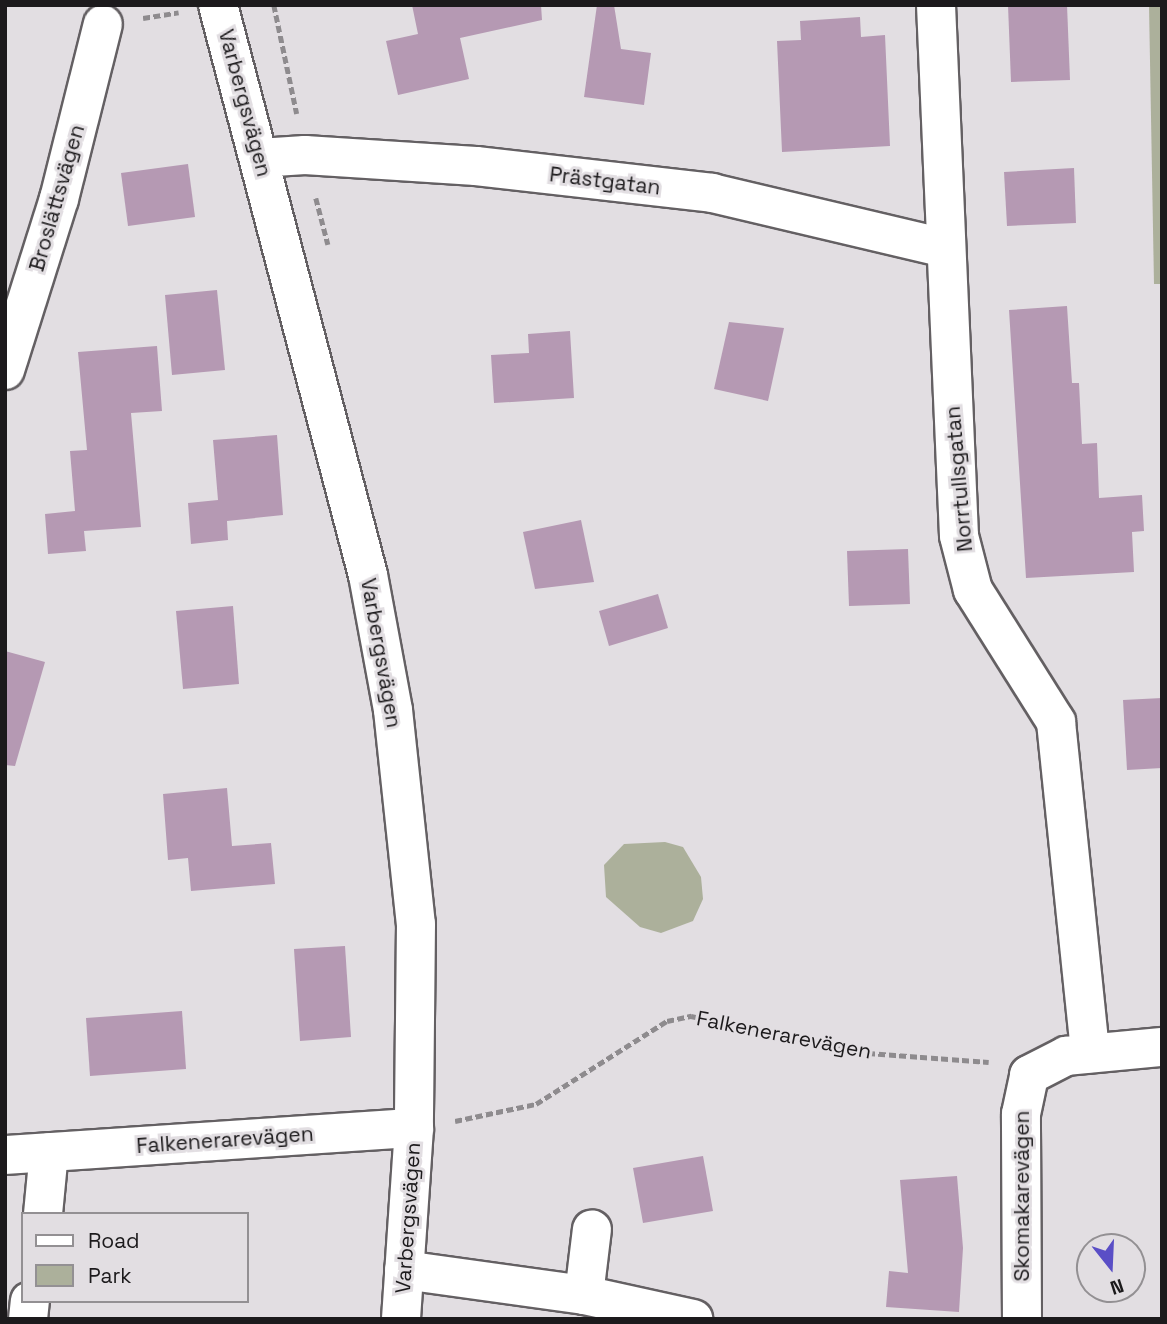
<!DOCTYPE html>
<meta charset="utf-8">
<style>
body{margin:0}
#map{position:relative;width:1167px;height:1324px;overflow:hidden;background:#e2dee2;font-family:"Space Grotesk",sans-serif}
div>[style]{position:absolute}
.green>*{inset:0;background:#acb09b}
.building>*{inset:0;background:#b599b3}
.path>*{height:4.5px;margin-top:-2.25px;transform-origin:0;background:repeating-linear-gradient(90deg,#8e8b8e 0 7px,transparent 0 10.5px)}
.roads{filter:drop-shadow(2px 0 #646063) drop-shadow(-2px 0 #646063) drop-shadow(0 2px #646063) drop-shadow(0 -2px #646063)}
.minor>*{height:38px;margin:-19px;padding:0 19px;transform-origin:19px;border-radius:19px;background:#fff}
.major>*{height:38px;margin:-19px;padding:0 19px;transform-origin:19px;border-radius:19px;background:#fff}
span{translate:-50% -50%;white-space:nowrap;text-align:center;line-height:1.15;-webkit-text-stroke:6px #e2dee2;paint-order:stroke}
.street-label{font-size:21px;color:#1c1a1c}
.frame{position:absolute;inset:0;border:7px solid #1c1a1c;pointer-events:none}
.legend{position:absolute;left:21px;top:1212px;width:228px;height:91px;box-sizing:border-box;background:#e2dee2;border:2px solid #939093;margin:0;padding:9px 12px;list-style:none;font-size:21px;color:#1c1a1c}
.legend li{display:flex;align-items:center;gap:14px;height:35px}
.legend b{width:35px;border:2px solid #939093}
.north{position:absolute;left:1076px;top:1233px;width:70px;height:70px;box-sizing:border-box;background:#e2dee2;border:2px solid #939093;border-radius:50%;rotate:162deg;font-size:19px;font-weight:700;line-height:28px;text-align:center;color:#1c1a1c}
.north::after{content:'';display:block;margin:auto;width:24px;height:32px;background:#5a4ec6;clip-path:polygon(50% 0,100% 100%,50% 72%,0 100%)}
</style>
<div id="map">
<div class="green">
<div style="clip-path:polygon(1149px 5px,1162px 5px,1162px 284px,1154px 284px)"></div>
<div style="clip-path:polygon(665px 842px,683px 847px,701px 877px,703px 899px,693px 921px,661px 933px,640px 927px,606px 897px,604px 865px,624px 844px)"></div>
</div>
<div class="building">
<div style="clip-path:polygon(412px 5px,541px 5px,542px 20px,460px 38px,469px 79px,398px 95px,386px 41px,418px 34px)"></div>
<div style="clip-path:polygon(597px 5px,614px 5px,621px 49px,651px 53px,644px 105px,584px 97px)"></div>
<div style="clip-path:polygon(1008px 5px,1067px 5px,1070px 80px,1011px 82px)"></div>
<div style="clip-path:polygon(860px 17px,861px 37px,885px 35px,890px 146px,782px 152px,777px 41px,801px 40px,800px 21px)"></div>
<div style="clip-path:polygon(188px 164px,195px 217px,128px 226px,121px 173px)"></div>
<div style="clip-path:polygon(1074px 168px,1076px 223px,1007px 226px,1004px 172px)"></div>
<div style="clip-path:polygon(217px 290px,225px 370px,172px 375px,165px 295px)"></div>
<div style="clip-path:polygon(1067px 306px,1072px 383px,1079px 383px,1082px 444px,1097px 443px,1099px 498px,1142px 495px,1144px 531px,1132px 532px,1134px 572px,1026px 578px,1009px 310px)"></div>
<div style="clip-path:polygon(729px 322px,784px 328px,768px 401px,714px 389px)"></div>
<div style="clip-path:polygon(570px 331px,574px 398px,494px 403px,491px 355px,529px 353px,528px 334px)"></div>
<div style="clip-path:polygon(157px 346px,162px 411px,131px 413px,141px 527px,84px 531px,86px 551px,48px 554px,45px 514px,75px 511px,70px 451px,87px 450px,78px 352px)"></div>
<div style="clip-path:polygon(277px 435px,283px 515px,227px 521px,228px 540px,191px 544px,188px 503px,218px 500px,213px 440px)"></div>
<div style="clip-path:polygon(581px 520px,594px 582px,535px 589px,523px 532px)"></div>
<div style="clip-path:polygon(908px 549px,910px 604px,849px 606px,847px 551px)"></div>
<div style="clip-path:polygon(658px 594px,668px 628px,609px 646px,599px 611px)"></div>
<div style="clip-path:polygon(233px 606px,239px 684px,183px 689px,176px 611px)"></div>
<div style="clip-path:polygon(5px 651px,45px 662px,15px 766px,5px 765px)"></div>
<div style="clip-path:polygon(1162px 698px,1162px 768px,1127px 770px,1123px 700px)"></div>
<div style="clip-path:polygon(227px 788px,232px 846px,271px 843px,275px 884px,191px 891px,188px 858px,168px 860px,163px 794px)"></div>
<div style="clip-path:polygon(345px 946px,351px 1037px,300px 1041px,294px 949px)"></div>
<div style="clip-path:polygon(182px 1011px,186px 1069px,90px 1076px,86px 1018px)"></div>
<div style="clip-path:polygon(703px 1156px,713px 1211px,643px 1223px,633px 1168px)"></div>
<div style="clip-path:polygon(957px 1176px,963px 1248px,959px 1312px,886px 1307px,889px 1271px,908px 1273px,900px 1180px)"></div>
</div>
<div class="path">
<div style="left:274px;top:5px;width:111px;rotate:78.1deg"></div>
<div style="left:143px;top:18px;width:36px;rotate:-9deg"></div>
<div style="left:316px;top:198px;width:48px;rotate:75.4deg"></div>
<div style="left:455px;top:1121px;width:83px;rotate:-11.9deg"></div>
<div style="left:536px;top:1104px;width:155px;rotate:-32.4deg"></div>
<div style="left:667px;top:1021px;width:25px;rotate:-12deg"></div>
<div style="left:691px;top:1016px;width:181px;rotate:11.8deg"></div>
<div style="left:868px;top:1053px;width:121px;rotate:4.3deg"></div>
</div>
<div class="roads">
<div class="minor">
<div style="left:936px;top:5px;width:531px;rotate:87.52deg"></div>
<div style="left:959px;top:536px;width:56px;rotate:75.5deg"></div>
<div style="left:973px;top:590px;width:156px;rotate:57.8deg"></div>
<div style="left:1056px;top:722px;width:333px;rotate:84.1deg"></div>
<div style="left:259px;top:158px;width:46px;rotate:-3.7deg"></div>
<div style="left:305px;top:155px;width:171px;rotate:3.7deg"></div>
<div style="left:476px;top:166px;width:238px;rotate:6.5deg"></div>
<div style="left:712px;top:193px;width:238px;rotate:13.3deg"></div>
<div style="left:5px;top:370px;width:179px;rotate:-72.5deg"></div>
<div style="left:59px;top:199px;width:180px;rotate:-75.9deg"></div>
<div style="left:5px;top:1155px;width:410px;rotate:-3.8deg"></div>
<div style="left:43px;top:1214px;width:62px;rotate:-84.5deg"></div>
<div style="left:404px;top:1270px;width:182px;rotate:7.9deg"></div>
<div style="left:584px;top:1295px;width:112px;rotate:12.4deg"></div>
<div style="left:584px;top:1295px;width:66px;rotate:-83.1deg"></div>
<div style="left:28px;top:1319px;width:18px;rotate:-84deg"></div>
<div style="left:1022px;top:1319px;width:205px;rotate:-90.3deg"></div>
<div style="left:1021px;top:1114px;width:40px;rotate:-78deg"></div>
<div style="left:1029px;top:1075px;width:42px;rotate:-27.2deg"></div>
<div style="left:1066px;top:1056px;width:96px;rotate:-5.4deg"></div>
</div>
<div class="major">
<div style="left:218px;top:5px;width:589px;rotate:75.26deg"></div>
<div style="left:368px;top:575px;width:137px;rotate:79.5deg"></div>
<div style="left:393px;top:710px;width:215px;rotate:83.9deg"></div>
<div style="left:416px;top:924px;width:204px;rotate:90.6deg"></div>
<div style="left:414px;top:1128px;width:191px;rotate:93.9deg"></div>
</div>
</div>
<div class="street-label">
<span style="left:245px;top:103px;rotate:75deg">Varbergsvägen</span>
<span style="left:605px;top:181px;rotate:7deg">Prästgatan</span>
<span style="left:57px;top:198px;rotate:-74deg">Broslättsvägen</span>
<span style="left:959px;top:479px;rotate:-95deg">Norrtullsgatan</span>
<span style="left:381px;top:653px;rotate:80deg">Varbergsvägen</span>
<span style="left:784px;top:1035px;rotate:11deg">Falkenerarevägen</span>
<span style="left:225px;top:1140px;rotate:-4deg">Falkenerarevägen</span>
<span style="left:1022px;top:1196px;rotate:-90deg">Skomakarevägen</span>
<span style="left:408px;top:1218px;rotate:-86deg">Varbergsvägen</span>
</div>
<div class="frame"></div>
<ul class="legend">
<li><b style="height:9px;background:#fff"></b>Road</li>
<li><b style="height:19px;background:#acb09b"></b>Park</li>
</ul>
<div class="north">N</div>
</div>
